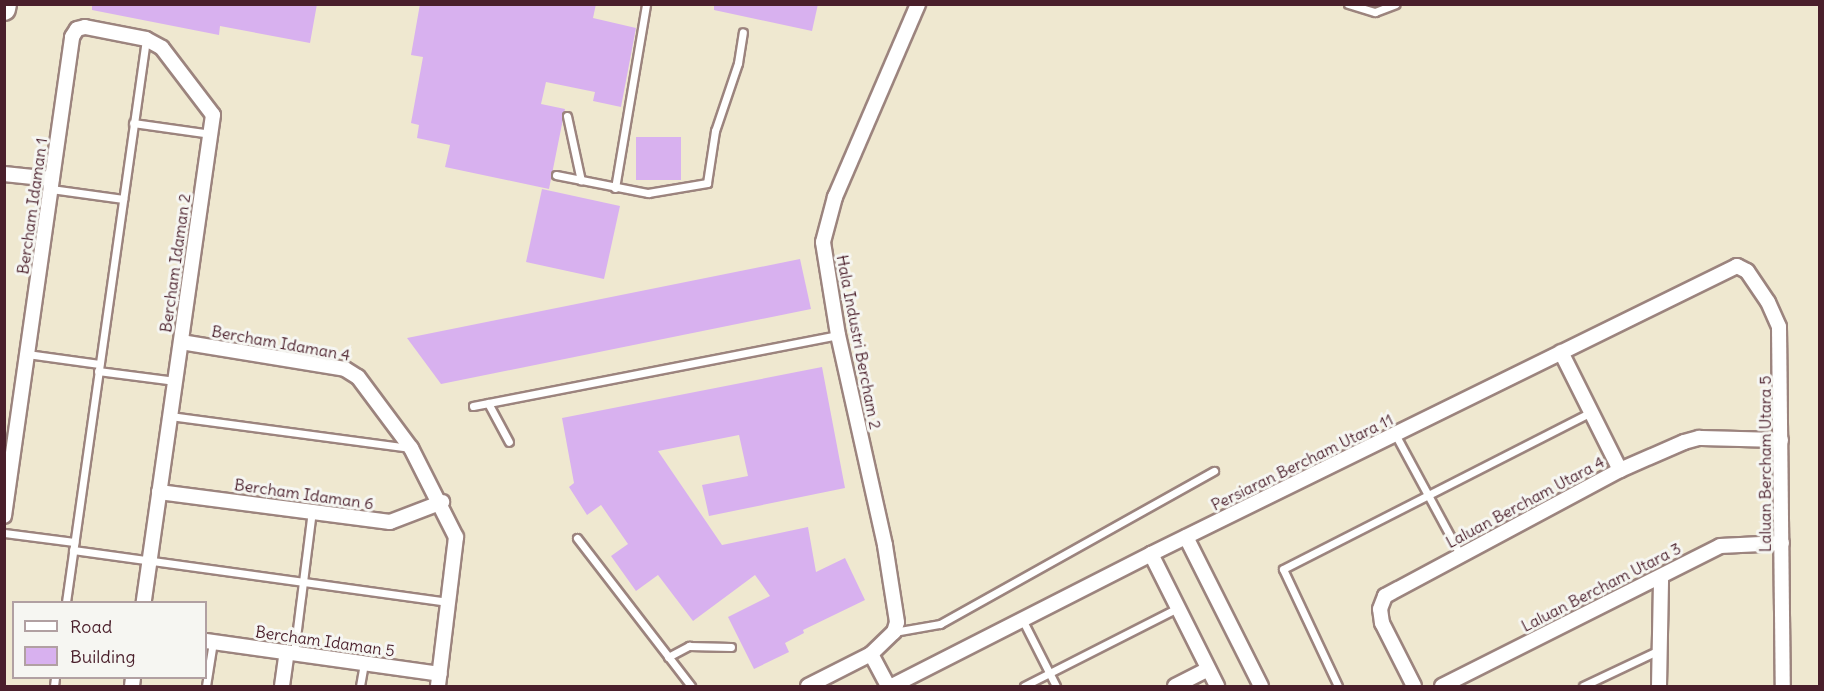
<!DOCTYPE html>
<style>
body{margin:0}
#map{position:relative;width:1824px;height:691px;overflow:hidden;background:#efe8d0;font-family:Delius,sans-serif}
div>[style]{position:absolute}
.building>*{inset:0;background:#d8b1ef}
.roads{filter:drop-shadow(2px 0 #9c847e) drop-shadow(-2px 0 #9c847e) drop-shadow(0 2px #9c847e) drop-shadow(0 -2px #9c847e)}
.lane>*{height:7px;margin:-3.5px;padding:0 3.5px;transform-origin:3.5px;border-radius:3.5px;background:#fff}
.street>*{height:14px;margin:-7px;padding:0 7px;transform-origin:7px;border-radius:7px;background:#fff}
.primary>*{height:22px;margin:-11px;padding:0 11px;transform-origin:11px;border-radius:11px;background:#fff}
span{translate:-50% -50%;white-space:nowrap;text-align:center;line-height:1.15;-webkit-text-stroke:6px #f6f6f2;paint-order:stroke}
.street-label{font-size:16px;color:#4a1f2b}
.frame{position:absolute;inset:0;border:6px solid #4a1f2b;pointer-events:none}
.legend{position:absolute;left:12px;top:601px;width:195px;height:78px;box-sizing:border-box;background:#f6f6f2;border:2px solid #b1a0a2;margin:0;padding:8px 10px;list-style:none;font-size:18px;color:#4a1f2b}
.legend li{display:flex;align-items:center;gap:12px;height:30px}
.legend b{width:30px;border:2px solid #b1a0a2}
</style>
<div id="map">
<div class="building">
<div style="clip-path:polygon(92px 4px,317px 4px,310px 43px,220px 26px,219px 35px,92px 10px)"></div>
<div style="clip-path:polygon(420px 4px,596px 4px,593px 18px,636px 28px,621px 107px,593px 101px,595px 92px,546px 82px,541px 104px,565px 109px,549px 189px,445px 167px,450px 145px,417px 138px,419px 125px,411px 123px,423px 57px,411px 55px)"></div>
<div style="clip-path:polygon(714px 4px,818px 4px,812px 31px,714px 10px)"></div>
<div style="clip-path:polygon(636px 137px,681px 137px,681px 180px,636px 180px)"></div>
<div style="clip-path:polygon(542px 189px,620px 206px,604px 279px,526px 262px)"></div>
<div style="clip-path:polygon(800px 259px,811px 309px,441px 384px,407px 338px)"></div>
<div style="clip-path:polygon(822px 367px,845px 488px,709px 516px,702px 485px,748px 476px,739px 435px,658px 451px,722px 545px,808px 527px,816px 572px,845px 558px,865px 600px,803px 630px,804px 633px,785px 643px,789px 652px,754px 669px,728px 617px,770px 596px,755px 575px,693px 621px,658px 575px,636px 591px,611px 556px,628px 544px,601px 505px,587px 515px,569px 487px,574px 483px,562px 418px)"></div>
</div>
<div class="roads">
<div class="lane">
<div style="left:1348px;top:4px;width:28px;rotate:17deg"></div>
<div style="left:1375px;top:12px;width:22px;rotate:-21deg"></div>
<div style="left:567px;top:116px;width:66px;rotate:77.8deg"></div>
<div style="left:133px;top:123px;width:79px;rotate:8deg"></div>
<div style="left:556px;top:175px;width:94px;rotate:11.1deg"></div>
<div style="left:648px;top:193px;width:60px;rotate:-9.6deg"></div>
<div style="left:707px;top:183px;width:53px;rotate:-81.3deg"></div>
<div style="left:715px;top:131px;width:72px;rotate:-71.3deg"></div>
<div style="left:738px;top:63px;width:31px;rotate:-81deg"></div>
<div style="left:615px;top:188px;width:187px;rotate:-80.4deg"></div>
<div style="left:51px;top:189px;width:73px;rotate:7.9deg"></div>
<div style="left:27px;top:354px;width:73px;rotate:7.9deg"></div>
<div style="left:98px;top:371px;width:78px;rotate:7.4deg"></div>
<div style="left:488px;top:403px;width:44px;rotate:61.7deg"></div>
<div style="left:473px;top:406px;width:372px;rotate:-11deg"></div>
<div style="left:170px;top:416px;width:241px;rotate:7.6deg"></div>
<div style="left:1395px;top:434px;width:139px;rotate:61.6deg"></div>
<div style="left:4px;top:533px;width:71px;rotate:7.3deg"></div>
<div style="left:577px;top:538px;width:187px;rotate:52.4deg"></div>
<div style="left:73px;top:550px;width:379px;rotate:7.9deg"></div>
<div style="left:66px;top:602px;width:569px;rotate:-81.91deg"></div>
<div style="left:1023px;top:621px;width:73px;rotate:63.1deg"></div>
<div style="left:894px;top:632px;width:47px;rotate:-9.9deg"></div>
<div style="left:940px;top:624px;width:314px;rotate:-29.2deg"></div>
<div style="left:294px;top:653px;width:144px;rotate:-82.8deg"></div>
<div style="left:668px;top:657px;width:24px;rotate:-28deg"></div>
<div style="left:689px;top:646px;width:42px;rotate:1.4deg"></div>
<div style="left:54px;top:686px;width:8px;rotate:-83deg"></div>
<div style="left:206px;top:686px;width:45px;rotate:-81deg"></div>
<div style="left:360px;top:686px;width:23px;rotate:-80deg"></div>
<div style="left:1024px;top:686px;width:173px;rotate:-26.9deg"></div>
<div style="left:1338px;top:686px;width:129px;rotate:-115.2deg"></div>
<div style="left:1283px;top:569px;width:346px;rotate:-27deg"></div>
<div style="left:1583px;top:686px;width:84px;rotate:-25.3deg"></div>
</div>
<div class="street">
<div style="left:4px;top:174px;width:48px;rotate:5.9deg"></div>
<div style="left:181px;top:342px;width:166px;rotate:9.3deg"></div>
<div style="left:345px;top:369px;width:15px;rotate:32deg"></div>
<div style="left:358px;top:377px;width:89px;rotate:53.3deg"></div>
<div style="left:411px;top:448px;width:100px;rotate:63.2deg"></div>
<div style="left:456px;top:537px;width:150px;rotate:96.9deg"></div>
<div style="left:1561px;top:352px;width:132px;rotate:63.4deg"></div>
<div style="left:159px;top:492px;width:233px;rotate:7.4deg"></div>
<div style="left:390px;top:522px;width:56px;rotate:-21deg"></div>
<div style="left:4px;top:516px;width:484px;rotate:-81.9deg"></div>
<div style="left:72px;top:37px;width:9px;rotate:-58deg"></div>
<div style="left:77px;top:29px;width:8px;rotate:-14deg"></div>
<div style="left:85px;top:27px;width:62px;rotate:11.1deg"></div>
<div style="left:146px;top:39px;width:18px;rotate:29deg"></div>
<div style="left:162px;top:48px;width:84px;rotate:52.7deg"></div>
<div style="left:213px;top:115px;width:492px;rotate:98.1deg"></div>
<div style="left:1186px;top:537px;width:167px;rotate:63.3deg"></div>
<div style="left:1151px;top:554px;width:148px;rotate:63.4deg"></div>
<div style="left:206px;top:641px;width:236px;rotate:8deg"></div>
<div style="left:871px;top:654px;width:36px;rotate:62deg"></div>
<div style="left:132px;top:686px;width:8px;rotate:-83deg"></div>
<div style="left:282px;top:686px;width:34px;rotate:-82deg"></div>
<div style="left:808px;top:686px;width:71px;rotate:-26.9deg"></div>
<div style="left:871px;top:654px;width:32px;rotate:-44deg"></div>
<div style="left:894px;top:632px;width:10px;rotate:-73deg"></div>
<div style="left:897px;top:622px;width:78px;rotate:-98.9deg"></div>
<div style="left:885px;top:545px;width:215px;rotate:-102.6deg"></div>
<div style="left:838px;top:335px;width:94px;rotate:-99.2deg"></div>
<div style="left:823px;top:242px;width:47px;rotate:-75.1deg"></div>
<div style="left:835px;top:197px;width:210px;rotate:-66.7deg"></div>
<div style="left:892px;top:686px;width:291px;rotate:-27deg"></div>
<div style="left:1151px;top:554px;width:653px;rotate:-26.17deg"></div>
<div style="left:1737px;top:266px;width:11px;rotate:27deg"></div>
<div style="left:1747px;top:271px;width:37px;rotate:56deg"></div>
<div style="left:1768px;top:302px;width:27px;rotate:66deg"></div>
<div style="left:1779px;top:327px;width:359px;rotate:89.4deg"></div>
<div style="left:1175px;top:686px;width:37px;rotate:-27deg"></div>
<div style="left:1414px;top:686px;width:71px;rotate:-116.9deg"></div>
<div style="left:1382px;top:623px;width:14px;rotate:-98deg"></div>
<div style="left:1380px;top:609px;width:14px;rotate:-69deg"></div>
<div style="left:1385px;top:596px;width:267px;rotate:-28.2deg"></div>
<div style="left:1620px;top:470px;width:70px;rotate:-23.6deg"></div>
<div style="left:1684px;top:442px;width:16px;rotate:-15deg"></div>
<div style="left:1699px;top:438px;width:82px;rotate:1.4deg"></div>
<div style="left:1442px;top:686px;width:311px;rotate:-26.7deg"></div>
<div style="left:1720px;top:546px;width:62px;rotate:-2.8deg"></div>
<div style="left:1659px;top:686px;width:109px;rotate:-88.9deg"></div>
</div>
<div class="primary">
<div style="left:4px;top:9px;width:5px;rotate:-79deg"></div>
</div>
</div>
<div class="street-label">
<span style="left:32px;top:206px;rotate:-82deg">Bercham Idaman 1</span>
<span style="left:175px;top:263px;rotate:-82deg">Bercham Idaman 2</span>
<span style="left:859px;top:342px;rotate:79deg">Hala Industri Bercham 2</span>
<span style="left:281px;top:343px;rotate:10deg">Bercham Idaman 4</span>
<span style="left:1302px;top:462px;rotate:-26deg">Persiaran Bercham Utara 11</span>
<span style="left:1765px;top:464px;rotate:-90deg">Laluan Bercham Utara 5</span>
<span style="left:304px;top:494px;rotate:8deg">Bercham Idaman 6</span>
<span style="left:1525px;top:502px;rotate:-28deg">Laluan Bercham Utara 4</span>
<span style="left:1601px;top:587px;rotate:-27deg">Laluan Bercham Utara 3</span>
<span style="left:325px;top:641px;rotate:8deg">Bercham Idaman 5</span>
</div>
<div class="frame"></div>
<ul class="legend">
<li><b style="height:8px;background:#fff"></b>Road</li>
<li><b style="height:16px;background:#d8b1ef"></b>Building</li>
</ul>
</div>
